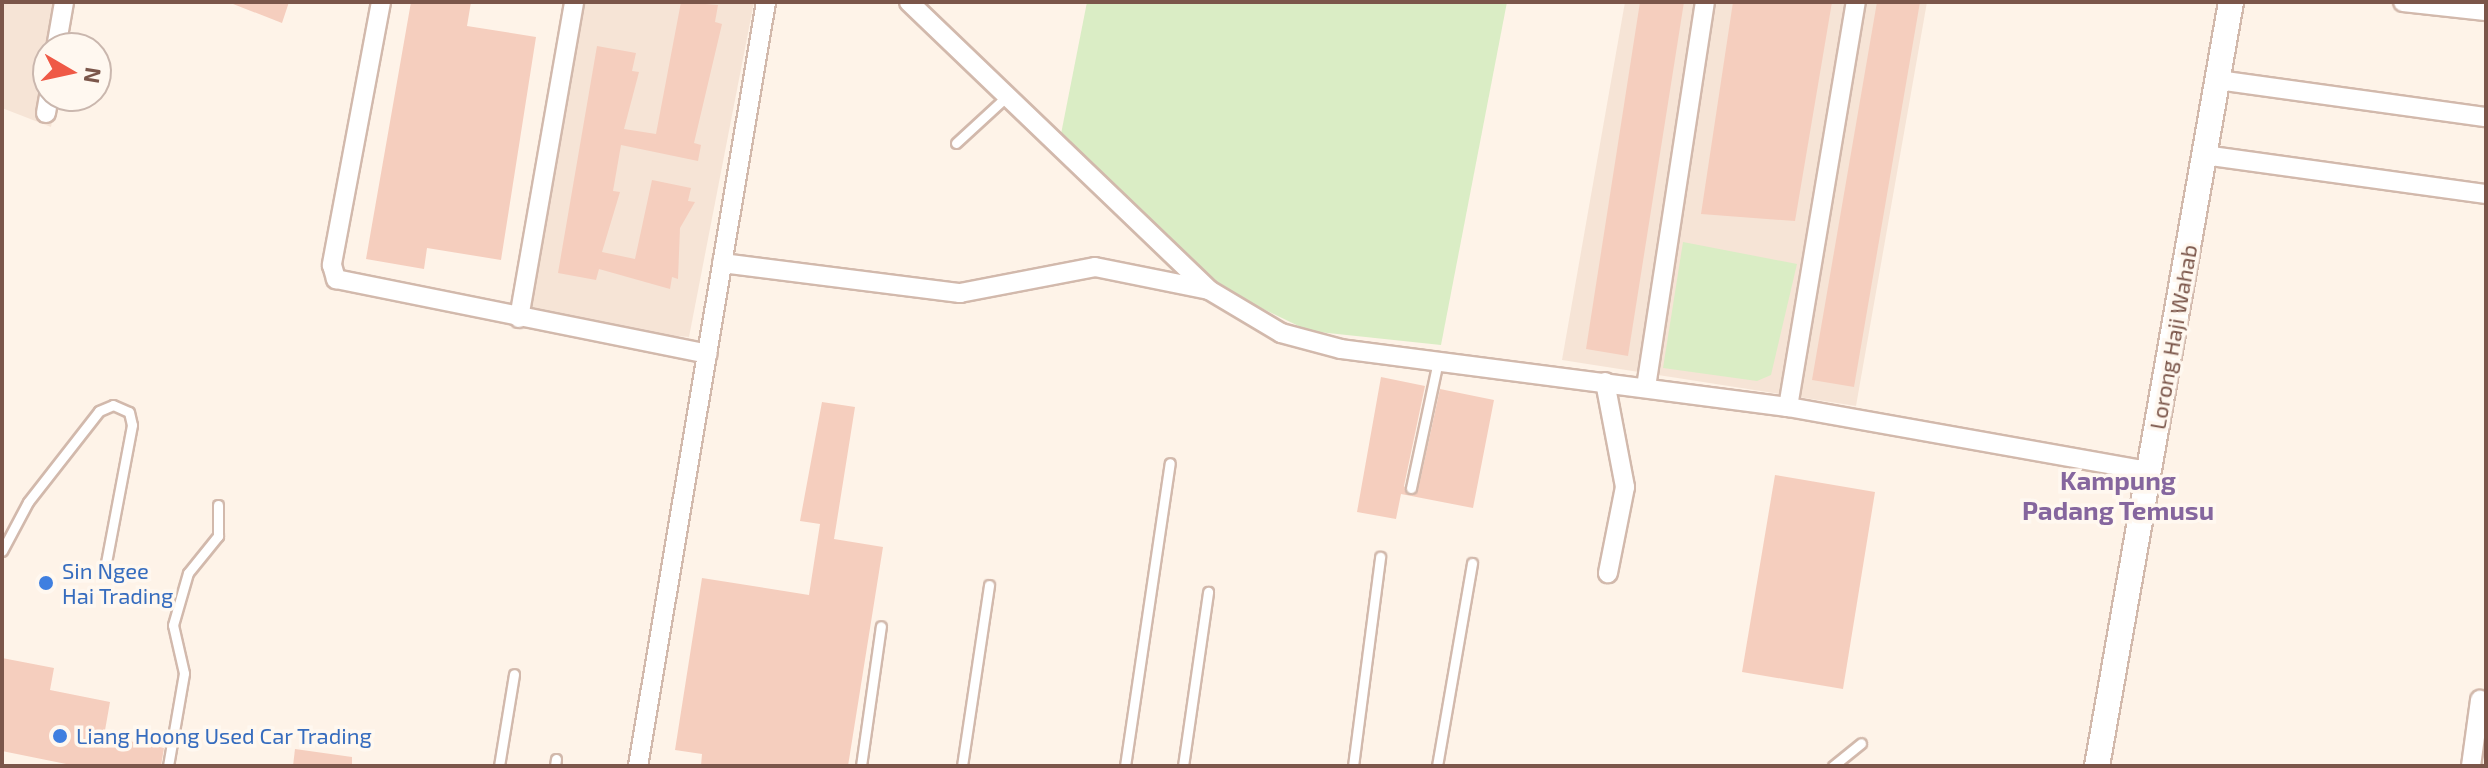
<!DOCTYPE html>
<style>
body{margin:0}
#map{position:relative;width:2488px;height:768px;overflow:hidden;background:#fef3e8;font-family:"Exo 2",sans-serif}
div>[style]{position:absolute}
.residential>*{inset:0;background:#f6e4d6}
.green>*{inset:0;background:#daedc5}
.building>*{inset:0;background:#f5cebe}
.roads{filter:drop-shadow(2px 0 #d2b9ac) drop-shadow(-2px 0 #d2b9ac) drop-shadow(0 2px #d2b9ac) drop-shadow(0 -2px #d2b9ac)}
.service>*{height:9px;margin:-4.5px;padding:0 4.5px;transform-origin:4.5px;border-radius:4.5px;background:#fff}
.minor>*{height:18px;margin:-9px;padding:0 9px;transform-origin:9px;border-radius:9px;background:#fff}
.tertiary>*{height:24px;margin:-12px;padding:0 12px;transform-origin:12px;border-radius:12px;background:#fff}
.dots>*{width:22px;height:22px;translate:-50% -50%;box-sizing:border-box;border:4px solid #fff8f0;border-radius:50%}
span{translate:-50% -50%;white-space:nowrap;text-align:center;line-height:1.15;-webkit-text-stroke:7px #fff8f0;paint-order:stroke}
.street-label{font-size:22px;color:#7b564a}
.shop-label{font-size:22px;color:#366cbe}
.left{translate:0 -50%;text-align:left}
.quarter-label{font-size:26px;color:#85669e;font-weight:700}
.frame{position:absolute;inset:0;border:4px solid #7b564a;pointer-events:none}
.north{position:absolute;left:32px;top:32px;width:80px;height:80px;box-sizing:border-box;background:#fff8f0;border:2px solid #cab7ae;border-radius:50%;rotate:99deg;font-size:22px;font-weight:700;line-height:32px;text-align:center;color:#7b564a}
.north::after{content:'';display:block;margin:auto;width:28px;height:36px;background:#ef5946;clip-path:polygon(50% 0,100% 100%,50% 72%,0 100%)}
</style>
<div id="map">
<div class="residential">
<div style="clip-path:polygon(2px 2px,75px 2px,66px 48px,48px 48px,48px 96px,57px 96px,51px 127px,2px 108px)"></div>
<div style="clip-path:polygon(579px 2px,754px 2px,689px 337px,603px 330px,529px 308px)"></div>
<div style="clip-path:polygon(1625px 2px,1927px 2px,1856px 406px,1562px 360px)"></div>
</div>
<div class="green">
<div style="clip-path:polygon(1087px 2px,1507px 2px,1441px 345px,1309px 331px,1253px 304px,1213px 279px,1061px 134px)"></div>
<div style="clip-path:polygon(1683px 242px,1797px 264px,1771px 375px,1757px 381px,1663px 368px)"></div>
</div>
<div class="building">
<div style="clip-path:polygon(228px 2px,289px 2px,282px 23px)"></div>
<div style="clip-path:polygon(411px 2px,471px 2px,467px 26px,536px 37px,501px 260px,427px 248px,424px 269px,366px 259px)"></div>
<div style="clip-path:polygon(681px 2px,718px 5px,715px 22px,722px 24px,694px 143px,701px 145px,698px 161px,621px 145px,613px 191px,620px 192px,602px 252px,635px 259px,652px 180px,691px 188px,688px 201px,695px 202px,680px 228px,678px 279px,672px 277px,670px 289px,599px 269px,596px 280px,558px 273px,597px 46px,636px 53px,632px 71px,639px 72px,624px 129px,656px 134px)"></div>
<div style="clip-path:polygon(1640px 2px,1684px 2px,1628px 356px,1586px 349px)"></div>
<div style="clip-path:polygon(1733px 2px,1832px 2px,1795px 221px,1701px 214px)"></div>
<div style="clip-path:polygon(1877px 2px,1920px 2px,1854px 387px,1812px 380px)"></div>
<div style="clip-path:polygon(1381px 377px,1425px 386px,1404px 486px,1410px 495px,1418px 490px,1440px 389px,1494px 400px,1473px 508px,1401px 494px,1396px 519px,1357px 512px)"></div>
<div style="clip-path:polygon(822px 402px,855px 407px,834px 539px,883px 547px,848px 766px,701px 766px,702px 754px,675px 750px,702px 578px,809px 595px,820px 524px,800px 521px)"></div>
<div style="clip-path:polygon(1775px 475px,1875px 492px,1843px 689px,1742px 672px)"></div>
<div style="clip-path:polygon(2px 658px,54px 668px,50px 690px,110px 702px,104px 736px,164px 748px,161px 766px,76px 766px,2px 751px)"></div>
<div style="clip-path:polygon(295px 749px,352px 757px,352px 766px,293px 766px)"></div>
</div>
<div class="roads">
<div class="service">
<div style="left:956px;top:143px;width:68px;rotate:-42.6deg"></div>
<div style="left:1411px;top:488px;width:130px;rotate:-78deg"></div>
<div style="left:2px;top:551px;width:55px;rotate:-62deg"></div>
<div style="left:28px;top:502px;width:115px;rotate:-52deg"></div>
<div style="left:99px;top:411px;width:15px;rotate:-23deg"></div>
<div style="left:113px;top:405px;width:17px;rotate:24deg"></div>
<div style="left:129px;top:412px;width:13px;rotate:77deg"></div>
<div style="left:132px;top:425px;width:146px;rotate:100.7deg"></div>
<div style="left:168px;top:766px;width:94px;rotate:-80.2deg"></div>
<div style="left:184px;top:673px;width:49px;rotate:-102.9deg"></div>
<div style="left:173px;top:625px;width:54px;rotate:-73.9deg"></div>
<div style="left:188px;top:573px;width:48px;rotate:-51deg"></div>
<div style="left:218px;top:536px;width:31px;rotate:-90deg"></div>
<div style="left:499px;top:766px;width:93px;rotate:-80.7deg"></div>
<div style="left:555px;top:766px;width:7px;rotate:-82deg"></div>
<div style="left:861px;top:766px;width:141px;rotate:-81.9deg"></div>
<div style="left:962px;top:766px;width:183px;rotate:-81.5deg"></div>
<div style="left:1125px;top:766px;width:306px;rotate:-81.6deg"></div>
<div style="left:1183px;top:766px;width:176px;rotate:-81.8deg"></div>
<div style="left:1353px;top:766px;width:211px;rotate:-82.6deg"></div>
<div style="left:1437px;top:766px;width:206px;rotate:-80.2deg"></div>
<div style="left:1833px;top:766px;width:36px;rotate:-39deg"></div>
</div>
<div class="minor">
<div style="left:381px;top:2px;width:268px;rotate:100.6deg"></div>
<div style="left:332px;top:265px;width:15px;rotate:74deg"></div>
<div style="left:336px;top:279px;width:379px;rotate:11.4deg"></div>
<div style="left:909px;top:2px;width:416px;rotate:43.8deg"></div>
<div style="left:1209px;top:290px;width:84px;rotate:30.8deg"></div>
<div style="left:1281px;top:333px;width:62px;rotate:14.9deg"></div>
<div style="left:1341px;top:349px;width:451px;rotate:7.4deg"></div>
<div style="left:1788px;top:407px;width:367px;rotate:10.1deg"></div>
<div style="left:2403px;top:2px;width:83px;rotate:6.2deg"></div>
<div style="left:56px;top:48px;width:47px;rotate:-80.1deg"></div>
<div style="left:2218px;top:80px;width:271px;rotate:7.9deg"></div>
<div style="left:46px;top:113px;width:17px;rotate:-80deg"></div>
<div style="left:2204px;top:155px;width:285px;rotate:7.9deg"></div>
<div style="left:722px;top:263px;width:240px;rotate:7.2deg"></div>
<div style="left:960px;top:293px;width:137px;rotate:-10.9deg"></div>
<div style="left:1095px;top:267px;width:116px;rotate:11.4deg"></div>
<div style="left:519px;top:318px;width:321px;rotate:-80.1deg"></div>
<div style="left:1605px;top:382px;width:107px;rotate:79.2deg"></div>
<div style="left:1625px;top:487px;width:88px;rotate:101.2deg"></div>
<div style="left:1646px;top:387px;width:389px;rotate:-81.3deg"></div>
<div style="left:1788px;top:407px;width:411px;rotate:-80.5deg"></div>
<div style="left:638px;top:766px;width:775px;rotate:-80.49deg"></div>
<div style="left:2471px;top:766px;width:67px;rotate:-82.2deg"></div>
</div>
<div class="tertiary">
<div style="left:2097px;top:766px;width:776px;rotate:-80.05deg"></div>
</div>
</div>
<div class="dots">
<div style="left:46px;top:583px;background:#3f7fe0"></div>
<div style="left:60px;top:736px;background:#3f7fe0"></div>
</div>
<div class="street-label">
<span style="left:2173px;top:337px;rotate:-80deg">Lorong Haji Wahab</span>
</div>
<div class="shop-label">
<span class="left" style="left:62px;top:583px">Sin Ngee<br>Hai Trading</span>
<span class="left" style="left:76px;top:736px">Liang Hoong Used Car Trading</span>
</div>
<div class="quarter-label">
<span style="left:2118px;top:495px">Kampung<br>Padang Temusu</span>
</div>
<div class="frame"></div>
<div class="north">N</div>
</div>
